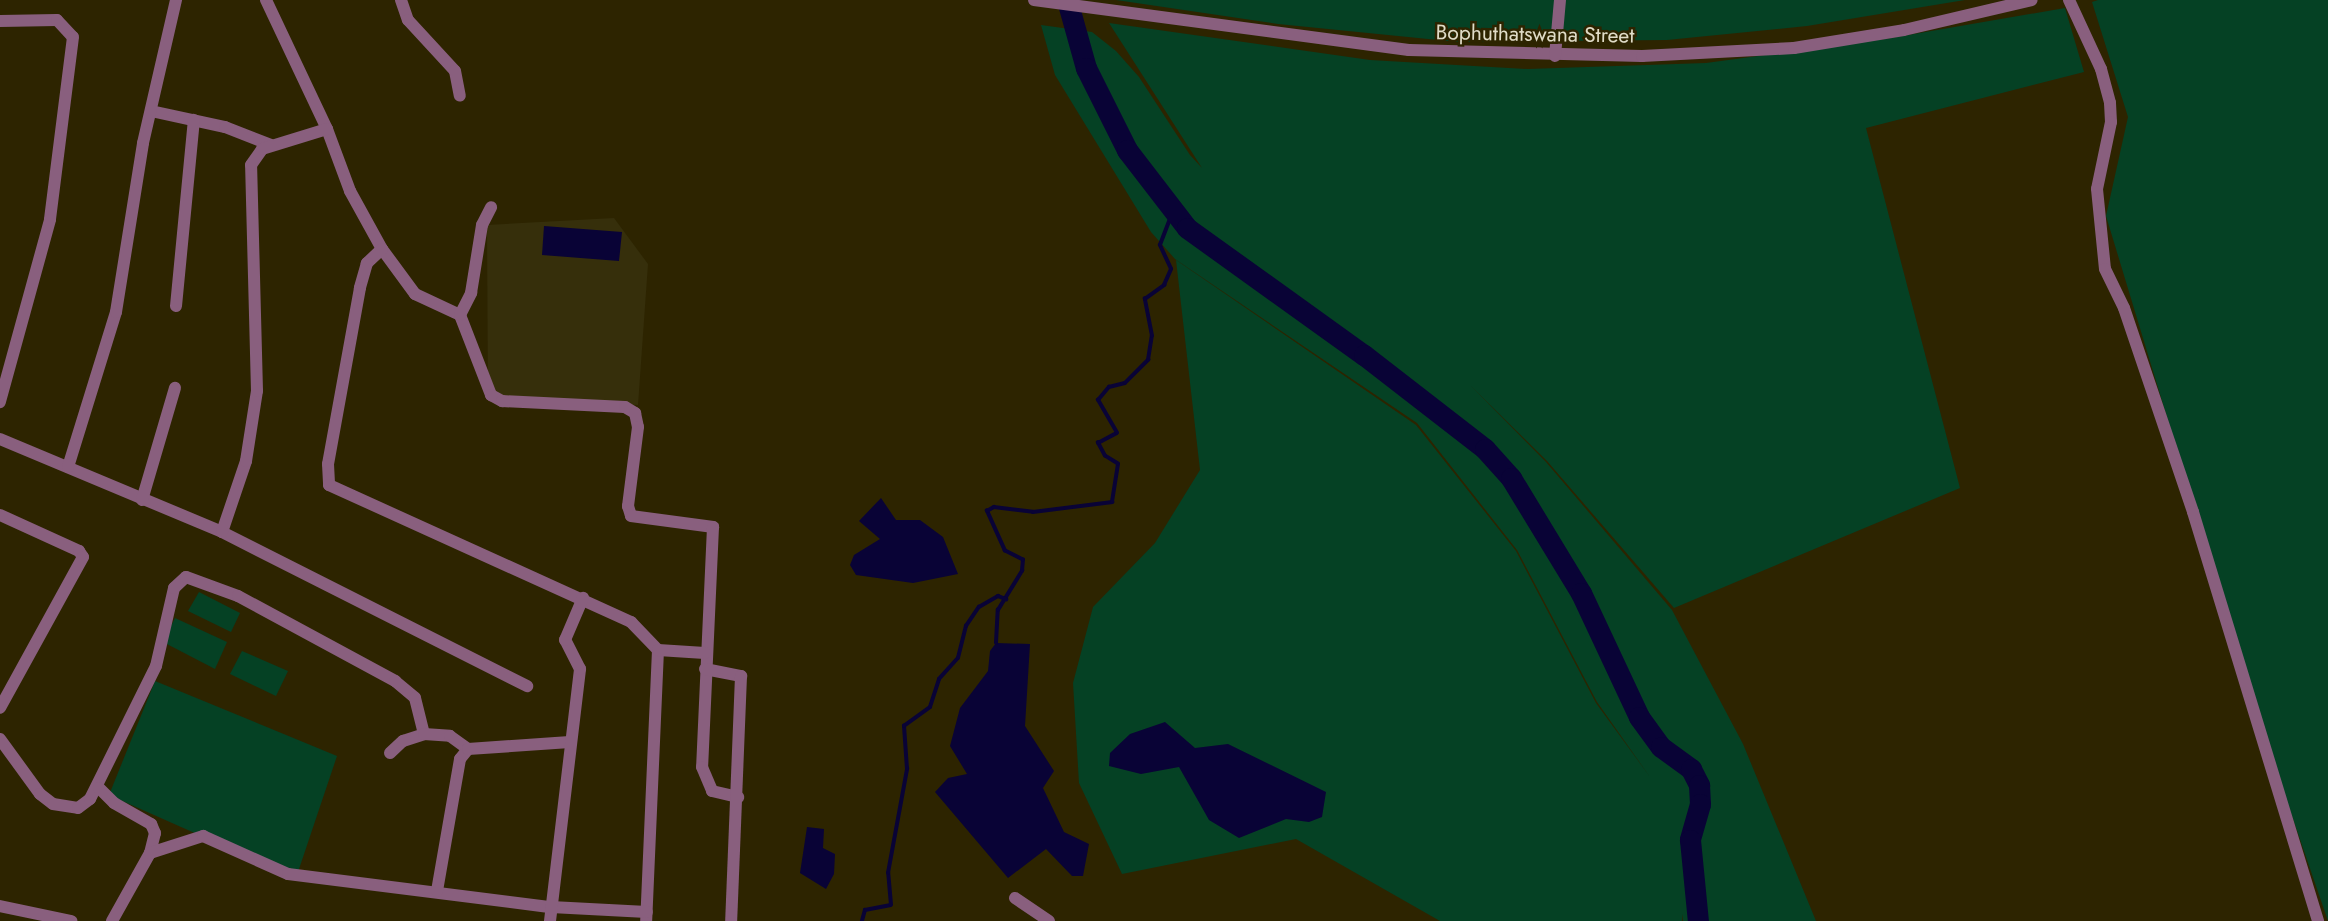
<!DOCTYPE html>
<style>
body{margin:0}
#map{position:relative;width:2328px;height:921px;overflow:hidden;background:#2d2400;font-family:Jost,sans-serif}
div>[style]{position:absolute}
.built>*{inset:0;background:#362f0b}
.green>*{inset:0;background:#054124}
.water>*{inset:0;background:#090336}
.stream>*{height:3.5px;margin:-1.75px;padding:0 1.75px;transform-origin:1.75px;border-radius:1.75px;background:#090336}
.river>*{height:21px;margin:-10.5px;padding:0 10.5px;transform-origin:10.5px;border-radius:10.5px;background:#090336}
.minor>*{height:12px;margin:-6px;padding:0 6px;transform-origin:6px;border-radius:6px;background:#895f7e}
span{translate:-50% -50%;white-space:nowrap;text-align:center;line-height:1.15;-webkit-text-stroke:5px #2d2400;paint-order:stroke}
.street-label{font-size:21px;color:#e0dcc7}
</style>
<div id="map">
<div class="built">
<div style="clip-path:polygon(614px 218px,648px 264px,638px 405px,488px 399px,487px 225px)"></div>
</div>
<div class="green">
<div style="clip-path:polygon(1116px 0,1965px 0,1807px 26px,1667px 40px,1458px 42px,1278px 24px)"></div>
<div style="clip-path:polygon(2098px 0,2328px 0,2328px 921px,2256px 711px,2106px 216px,2128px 117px,2092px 2px)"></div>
<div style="clip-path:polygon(2065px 8px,2084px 72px,1866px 128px,1960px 488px,1674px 608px,1547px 461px,1470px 385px,1546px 462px,1672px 610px,1743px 744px,1816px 921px,1683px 921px,1682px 914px,1682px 921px,1440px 921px,1296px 839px,1122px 874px,1079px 783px,1073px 683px,1093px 607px,1155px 543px,1200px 470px,1176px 260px,1416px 425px,1516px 551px,1596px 703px,1650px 777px,1597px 702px,1517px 550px,1417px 423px,1175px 259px,1151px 232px,1055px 75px,1041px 25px,1092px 32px,1116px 51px,1139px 77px,1190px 155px,1202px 168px,1109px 23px,1370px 60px,1528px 69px,1706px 63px,1885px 39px)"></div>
<div style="clip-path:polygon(199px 592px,240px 613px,231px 632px,188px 611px)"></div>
<div style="clip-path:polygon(175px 618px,227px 642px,215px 669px,163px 642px)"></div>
<div style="clip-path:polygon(242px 651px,288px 671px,276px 696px,230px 674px)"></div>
<div style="clip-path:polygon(155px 681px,337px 756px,296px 878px,109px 795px)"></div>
</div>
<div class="water">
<div style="clip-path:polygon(544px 226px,622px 232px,619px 261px,542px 255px)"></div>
<div style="clip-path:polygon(881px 498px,896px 520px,920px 520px,943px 537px,958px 574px,913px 583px,856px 575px,850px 565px,854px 555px,880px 539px,859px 521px)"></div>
<div style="clip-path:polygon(996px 643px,1030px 644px,1025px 726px,1054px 771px,1043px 788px,1064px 832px,1089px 844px,1083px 876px,1072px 876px,1046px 849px,1008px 878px,935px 792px,948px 778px,967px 774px,950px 746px,960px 708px,988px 671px,990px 651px)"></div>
<div style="clip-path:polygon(1165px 722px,1195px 748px,1228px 744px,1326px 792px,1322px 817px,1309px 822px,1286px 819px,1239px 838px,1209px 820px,1179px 767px,1141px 774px,1109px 766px,1110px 753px,1130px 734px)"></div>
<div style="clip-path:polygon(807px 827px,824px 829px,823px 848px,835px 854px,834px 874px,826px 889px,800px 873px)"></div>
</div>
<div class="stream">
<div style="left:996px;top:643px;width:33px;rotate:-87deg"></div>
<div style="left:998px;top:610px;width:46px;rotate:-58.4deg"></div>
<div style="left:1022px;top:571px;width:11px;rotate:-85deg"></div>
<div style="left:1023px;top:560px;width:20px;rotate:-153deg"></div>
<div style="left:1005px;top:551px;width:44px;rotate:-114.2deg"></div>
<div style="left:987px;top:511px;width:8px;rotate:-30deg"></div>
<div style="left:994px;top:507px;width:39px;rotate:7deg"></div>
<div style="left:1033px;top:512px;width:80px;rotate:-7.2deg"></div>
<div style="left:1112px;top:502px;width:38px;rotate:-81deg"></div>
<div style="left:1118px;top:464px;width:15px;rotate:-148deg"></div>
<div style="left:1105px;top:456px;width:15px;rotate:-118deg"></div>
<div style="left:1098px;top:443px;width:21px;rotate:-28deg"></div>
<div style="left:1117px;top:433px;width:38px;rotate:-120deg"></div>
<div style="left:1098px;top:400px;width:17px;rotate:-50deg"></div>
<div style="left:1109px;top:387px;width:16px;rotate:-14deg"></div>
<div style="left:1125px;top:383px;width:33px;rotate:-45deg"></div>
<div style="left:1148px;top:360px;width:24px;rotate:-81deg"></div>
<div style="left:1152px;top:336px;width:38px;rotate:-101deg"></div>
<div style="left:1145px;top:299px;width:24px;rotate:-36deg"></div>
<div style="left:1164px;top:285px;width:17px;rotate:-66deg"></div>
<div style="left:1171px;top:269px;width:26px;rotate:-115deg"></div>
<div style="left:1160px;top:245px;width:36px;rotate:-69deg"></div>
<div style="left:862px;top:921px;width:11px;rotate:-75deg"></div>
<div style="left:865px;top:910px;width:26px;rotate:-11deg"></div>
<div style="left:891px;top:905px;width:32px;rotate:-95deg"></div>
<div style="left:888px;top:873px;width:106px;rotate:-79.6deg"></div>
<div style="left:907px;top:769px;width:43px;rotate:-94deg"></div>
<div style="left:904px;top:726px;width:32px;rotate:-36deg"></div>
<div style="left:930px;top:707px;width:29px;rotate:-72deg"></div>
<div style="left:939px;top:679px;width:28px;rotate:-48deg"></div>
<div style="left:958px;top:658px;width:33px;rotate:-76deg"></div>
<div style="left:966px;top:626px;width:23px;rotate:-56deg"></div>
<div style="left:979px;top:607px;width:22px;rotate:-30deg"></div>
<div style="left:998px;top:596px;width:9px;rotate:21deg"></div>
</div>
<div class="river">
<div style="left:1067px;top:0;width:71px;rotate:74.4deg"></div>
<div style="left:1086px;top:68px;width:92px;rotate:63.4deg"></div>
<div style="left:1127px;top:150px;width:98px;rotate:52.4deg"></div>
<div style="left:1187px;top:228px;width:218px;rotate:35.7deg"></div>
<div style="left:1364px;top:355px;width:153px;rotate:37.8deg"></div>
<div style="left:1485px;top:449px;width:39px;rotate:48deg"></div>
<div style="left:1511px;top:478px;width:135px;rotate:58.7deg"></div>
<div style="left:1581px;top:593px;width:137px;rotate:64.9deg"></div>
<div style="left:1639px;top:717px;width:37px;rotate:54deg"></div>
<div style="left:1661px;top:747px;width:37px;rotate:36deg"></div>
<div style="left:1691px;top:769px;width:18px;rotate:63deg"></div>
<div style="left:1699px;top:785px;width:19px;rotate:87deg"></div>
<div style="left:1700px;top:804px;width:37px;rotate:106deg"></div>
<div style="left:1690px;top:840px;width:81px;rotate:84.4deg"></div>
</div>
<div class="minor">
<div style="left:266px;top:0;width:143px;rotate:64.7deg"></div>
<div style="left:327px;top:129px;width:66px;rotate:69.6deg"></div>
<div style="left:350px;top:191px;width:66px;rotate:61.1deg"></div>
<div style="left:382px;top:249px;width:56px;rotate:53.7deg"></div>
<div style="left:415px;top:294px;width:50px;rotate:25deg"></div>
<div style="left:460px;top:315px;width:86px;rotate:68.8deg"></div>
<div style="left:491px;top:395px;width:13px;rotate:29deg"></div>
<div style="left:502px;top:401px;width:123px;rotate:2.8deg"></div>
<div style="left:625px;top:407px;width:12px;rotate:31deg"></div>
<div style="left:635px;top:413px;width:14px;rotate:78deg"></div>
<div style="left:638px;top:427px;width:80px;rotate:97.2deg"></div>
<div style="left:628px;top:506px;width:10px;rotate:73deg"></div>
<div style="left:631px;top:516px;width:83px;rotate:7.6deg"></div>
<div style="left:713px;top:527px;width:240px;rotate:92.6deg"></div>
<div style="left:702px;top:767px;width:26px;rotate:67deg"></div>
<div style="left:712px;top:791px;width:27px;rotate:13deg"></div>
<div style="left:401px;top:0;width:21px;rotate:71deg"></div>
<div style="left:408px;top:20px;width:69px;rotate:47.3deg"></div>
<div style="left:455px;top:71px;width:25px;rotate:79deg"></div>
<div style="left:1034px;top:0;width:378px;rotate:7.6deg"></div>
<div style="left:1409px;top:50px;width:233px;rotate:1.5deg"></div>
<div style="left:1642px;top:56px;width:152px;rotate:-3deg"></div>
<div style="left:1794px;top:48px;width:111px;rotate:-9.3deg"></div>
<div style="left:1904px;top:30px;width:131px;rotate:-13.2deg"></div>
<div style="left:2069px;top:0;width:76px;rotate:65.1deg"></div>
<div style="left:2101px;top:69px;width:35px;rotate:75deg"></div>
<div style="left:2110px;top:103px;width:19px;rotate:87deg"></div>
<div style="left:2111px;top:122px;width:68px;rotate:101.8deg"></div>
<div style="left:2097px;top:189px;width:80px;rotate:84.3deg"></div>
<div style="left:2105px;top:269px;width:43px;rotate:64deg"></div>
<div style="left:2124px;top:308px;width:215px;rotate:71.3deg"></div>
<div style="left:2193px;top:512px;width:428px;rotate:73deg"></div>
<div style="left:0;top:21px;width:57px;rotate:-1deg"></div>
<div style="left:57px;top:20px;width:23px;rotate:47deg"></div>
<div style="left:73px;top:37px;width:184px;rotate:97.2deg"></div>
<div style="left:50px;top:220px;width:189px;rotate:105.4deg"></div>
<div style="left:1555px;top:56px;width:56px;rotate:-84.9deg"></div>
<div style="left:151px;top:111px;width:76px;rotate:12.2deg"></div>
<div style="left:225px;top:127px;width:49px;rotate:21.4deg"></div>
<div style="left:382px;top:249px;width:21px;rotate:137deg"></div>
<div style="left:367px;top:263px;width:26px;rotate:106deg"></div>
<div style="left:360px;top:288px;width:179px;rotate:100.3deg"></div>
<div style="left:328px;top:464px;width:21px;rotate:87deg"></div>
<div style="left:329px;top:485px;width:332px;rotate:24.4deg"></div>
<div style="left:631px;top:622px;width:39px;rotate:46deg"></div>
<div style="left:658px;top:650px;width:271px;rotate:92.5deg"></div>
<div style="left:176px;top:306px;width:187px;rotate:-84.5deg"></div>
<div style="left:460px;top:315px;width:25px;rotate:-63deg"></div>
<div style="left:471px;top:293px;width:69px;rotate:-80.8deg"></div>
<div style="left:482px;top:225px;width:20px;rotate:-63deg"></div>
<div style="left:0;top:439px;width:241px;rotate:22.7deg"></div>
<div style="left:222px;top:532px;width:342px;rotate:26.8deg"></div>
<div style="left:68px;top:467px;width:162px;rotate:-72.8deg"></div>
<div style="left:116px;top:312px;width:171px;rotate:-80.9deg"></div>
<div style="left:143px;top:143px;width:147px;rotate:-77deg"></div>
<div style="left:142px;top:500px;width:117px;rotate:-73.6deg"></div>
<div style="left:0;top:515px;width:87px;rotate:24.5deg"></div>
<div style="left:79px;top:551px;width:7px;rotate:56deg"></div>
<div style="left:83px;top:557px;width:172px;rotate:118.8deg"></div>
<div style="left:222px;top:532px;width:75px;rotate:-71.3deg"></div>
<div style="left:246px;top:461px;width:71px;rotate:-81.1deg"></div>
<div style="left:257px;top:391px;width:226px;rotate:-91.5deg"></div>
<div style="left:251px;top:165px;width:19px;rotate:-55deg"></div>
<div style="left:262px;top:149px;width:68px;rotate:-17.1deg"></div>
<div style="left:658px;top:650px;width:47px;rotate:3.7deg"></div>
<div style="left:705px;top:669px;width:37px;rotate:11deg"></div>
<div style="left:741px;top:676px;width:245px;rotate:92.3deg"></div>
<div style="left:0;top:739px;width:68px;rotate:54deg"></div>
<div style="left:40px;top:794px;width:16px;rotate:38deg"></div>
<div style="left:53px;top:804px;width:25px;rotate:9deg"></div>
<div style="left:78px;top:808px;width:15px;rotate:-37deg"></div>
<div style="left:90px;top:799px;width:148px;rotate:-63.6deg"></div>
<div style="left:156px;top:666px;width:80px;rotate:-77deg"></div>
<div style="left:174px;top:588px;width:16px;rotate:-43deg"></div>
<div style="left:186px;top:577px;width:55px;rotate:20.1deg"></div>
<div style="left:238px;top:596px;width:179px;rotate:28.4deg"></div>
<div style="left:395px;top:681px;width:26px;rotate:40deg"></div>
<div style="left:415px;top:698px;width:37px;rotate:76deg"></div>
<div style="left:390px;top:753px;width:18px;rotate:-43deg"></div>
<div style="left:403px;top:741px;width:22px;rotate:-18deg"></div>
<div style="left:424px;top:734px;width:26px;rotate:4deg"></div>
<div style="left:450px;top:736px;width:22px;rotate:36deg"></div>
<div style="left:99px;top:788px;width:21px;rotate:45deg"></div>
<div style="left:114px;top:803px;width:43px;rotate:29.6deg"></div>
<div style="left:151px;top:824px;width:10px;rotate:66deg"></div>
<div style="left:155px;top:833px;width:21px;rotate:104deg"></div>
<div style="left:150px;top:853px;width:78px;rotate:119.2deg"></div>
<div style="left:150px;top:853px;width:56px;rotate:-17.8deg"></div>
<div style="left:203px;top:836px;width:93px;rotate:24.1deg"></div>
<div style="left:288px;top:874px;width:265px;rotate:7.2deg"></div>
<div style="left:551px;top:907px;width:96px;rotate:3deg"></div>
<div style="left:437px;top:891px;width:134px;rotate:-80.1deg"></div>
<div style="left:460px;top:759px;width:13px;rotate:-51deg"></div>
<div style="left:468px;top:749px;width:102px;rotate:-3.9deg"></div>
<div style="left:1015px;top:898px;width:41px;rotate:34.1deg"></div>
<div style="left:0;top:906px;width:73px;rotate:11.9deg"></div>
<div style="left:550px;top:921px;width:254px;rotate:-83.2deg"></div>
<div style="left:580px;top:669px;width:33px;rotate:-117deg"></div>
<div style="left:565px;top:640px;width:46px;rotate:-66.8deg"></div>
</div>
<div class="street-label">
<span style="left:1535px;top:34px;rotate:1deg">Bophuthatswana Street</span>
</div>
</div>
